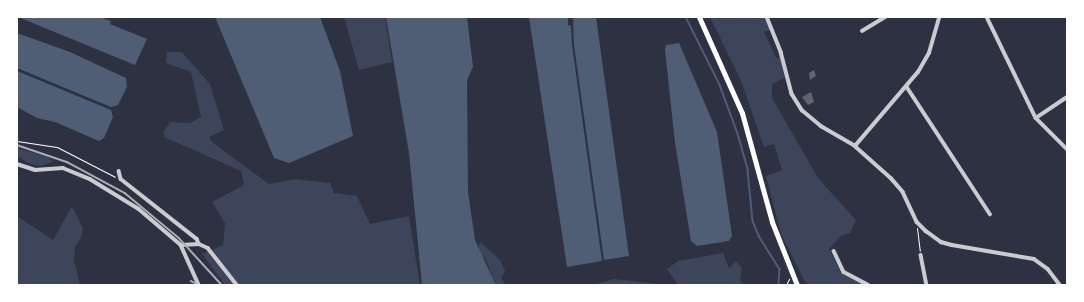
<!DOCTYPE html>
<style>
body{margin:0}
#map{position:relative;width:1084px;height:302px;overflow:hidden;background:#2d3142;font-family:Overpass,sans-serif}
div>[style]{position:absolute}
.green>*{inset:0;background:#3c4559}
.water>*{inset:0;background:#4f5d75}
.stream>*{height:1.5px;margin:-0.75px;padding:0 0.75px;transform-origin:0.75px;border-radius:0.75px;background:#4f5d75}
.building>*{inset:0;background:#626471}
.path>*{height:1px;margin:-0.5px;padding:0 0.5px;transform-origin:0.5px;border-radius:0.5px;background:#fff}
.minor>*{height:3.5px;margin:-1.75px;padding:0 1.75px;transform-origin:1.75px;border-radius:1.75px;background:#caccd0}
.secondary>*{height:5px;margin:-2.5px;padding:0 2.5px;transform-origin:2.5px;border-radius:2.5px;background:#fff}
.rail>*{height:1.5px;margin:-0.75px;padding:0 0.75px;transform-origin:0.75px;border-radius:0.75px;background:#abadb3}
span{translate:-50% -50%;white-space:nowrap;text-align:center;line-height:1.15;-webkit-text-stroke:3.5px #fff;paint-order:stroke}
.frame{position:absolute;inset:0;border:18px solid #fff;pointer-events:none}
</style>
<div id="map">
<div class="green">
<div style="clip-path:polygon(344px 17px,385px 17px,392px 62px,359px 70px)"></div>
<div style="clip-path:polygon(710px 17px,765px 17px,770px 30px,764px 32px,776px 58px,780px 57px,785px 78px,772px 84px,772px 98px,818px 178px,856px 220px,850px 233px,841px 236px,829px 249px,841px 273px,864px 285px,809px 285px,805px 282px,781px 234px,766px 176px,782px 170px,774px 144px,764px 147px,741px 81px)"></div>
<div style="clip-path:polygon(167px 52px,182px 52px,210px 84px,224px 130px,209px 137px,213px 143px,269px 184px,295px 179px,330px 183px,334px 193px,357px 196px,370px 224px,409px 216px,420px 285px,225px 285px,202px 254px,223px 245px,225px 223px,212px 202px,244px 185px,241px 171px,164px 137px,164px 131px,170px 122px,190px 123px,201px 117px,191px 72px,166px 63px)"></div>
<div style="clip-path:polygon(17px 148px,48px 157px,53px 162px,40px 166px,28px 163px,17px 156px)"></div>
<div style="clip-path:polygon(72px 206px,83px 228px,81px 237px,75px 247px,74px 260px,80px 285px,17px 285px,17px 216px,53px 240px)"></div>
<div style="clip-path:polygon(480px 242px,500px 260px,505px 271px,501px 278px,506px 285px,496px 285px,486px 260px,478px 249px)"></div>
<div style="clip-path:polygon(723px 253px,729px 268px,736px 261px,742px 268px,740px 280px,743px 285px,678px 285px,667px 269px,678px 261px)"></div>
<div style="clip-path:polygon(614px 279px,667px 285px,593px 285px)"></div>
</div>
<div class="water">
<div style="clip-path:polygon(18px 17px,100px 17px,111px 21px,110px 24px,147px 39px,135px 65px)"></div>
<div style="clip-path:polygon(215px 17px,320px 17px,340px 71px,353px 136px,289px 163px,274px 158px)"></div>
<div style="clip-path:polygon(386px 17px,467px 17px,473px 67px,467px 80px,468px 192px,475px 240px,496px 285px,422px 285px,409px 153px)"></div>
<div style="clip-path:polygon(529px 17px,568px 17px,568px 25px,571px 26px,572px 45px,602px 261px,567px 267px)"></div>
<div style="clip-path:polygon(573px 17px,596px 17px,629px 256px,604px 260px,574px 45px)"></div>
<div style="clip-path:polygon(17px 33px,70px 52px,126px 78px,127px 87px,118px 105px,111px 107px,17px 68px)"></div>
<div style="clip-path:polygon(679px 43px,717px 132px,732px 236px,729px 241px,697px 246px,691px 241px,675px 143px,665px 50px,666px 45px)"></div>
<div style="clip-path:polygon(17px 71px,111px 110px,113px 117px,104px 138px,99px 141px,55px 122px,37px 118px,17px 107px)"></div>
</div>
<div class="stream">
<div style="left:686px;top:17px;width:76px;rotate:63.4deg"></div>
<div style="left:720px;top:85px;width:52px;rotate:69.8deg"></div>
<div style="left:738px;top:134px;width:37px;rotate:74deg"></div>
<div style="left:748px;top:170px;width:51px;rotate:84.4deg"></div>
<div style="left:753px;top:221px;width:16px;rotate:68deg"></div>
<div style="left:759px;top:236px;width:39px;rotate:58deg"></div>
<div style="left:780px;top:269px;width:16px;rotate:94deg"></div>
</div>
<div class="building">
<div style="clip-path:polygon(814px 70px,816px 76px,810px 80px,809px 73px)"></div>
<div style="clip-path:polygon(811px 92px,814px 102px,808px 105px,802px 97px)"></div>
</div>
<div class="path">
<div style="left:17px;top:141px;width:40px;rotate:8.5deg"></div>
<div style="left:57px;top:147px;width:65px;rotate:27.3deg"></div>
<div style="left:917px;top:228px;width:23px;rotate:83deg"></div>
<div style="left:786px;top:285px;width:7px;rotate:-63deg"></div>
</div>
<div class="minor">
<div style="left:767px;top:17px;width:38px;rotate:68deg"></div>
<div style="left:781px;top:52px;width:43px;rotate:75.3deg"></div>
<div style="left:792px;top:94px;width:19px;rotate:58deg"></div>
<div style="left:802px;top:110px;width:25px;rotate:40deg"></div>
<div style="left:821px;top:126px;width:39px;rotate:30deg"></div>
<div style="left:855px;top:146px;width:48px;rotate:41.6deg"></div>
<div style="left:891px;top:178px;width:18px;rotate:49deg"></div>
<div style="left:903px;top:192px;width:33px;rotate:65deg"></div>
<div style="left:917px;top:222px;width:13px;rotate:45deg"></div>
<div style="left:926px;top:231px;width:19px;rotate:36deg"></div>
<div style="left:941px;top:242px;width:11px;rotate:15deg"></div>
<div style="left:952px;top:245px;width:83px;rotate:9.7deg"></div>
<div style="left:1034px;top:259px;width:17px;rotate:36deg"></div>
<div style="left:1048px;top:269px;width:20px;rotate:53deg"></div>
<div style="left:987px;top:17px;width:112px;rotate:64.1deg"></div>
<div style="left:1036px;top:118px;width:44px;rotate:45deg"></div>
<div style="left:862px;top:31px;width:27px;rotate:-31deg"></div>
<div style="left:907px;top:87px;width:152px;rotate:56.8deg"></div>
<div style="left:1036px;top:118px;width:37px;rotate:-34deg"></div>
<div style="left:855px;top:146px;width:97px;rotate:-49.6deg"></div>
<div style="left:918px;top:72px;width:22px;rotate:-60deg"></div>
<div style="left:929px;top:53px;width:37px;rotate:-74deg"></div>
<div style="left:17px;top:164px;width:19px;rotate:18deg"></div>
<div style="left:35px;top:170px;width:28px;rotate:-4deg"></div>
<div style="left:63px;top:168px;width:29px;rotate:22deg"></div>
<div style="left:90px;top:179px;width:57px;rotate:31.5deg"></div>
<div style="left:139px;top:209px;width:55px;rotate:40.6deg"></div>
<div style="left:181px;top:245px;width:18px;rotate:-3deg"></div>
<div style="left:199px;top:244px;width:10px;rotate:24deg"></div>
<div style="left:208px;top:248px;width:47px;rotate:51.9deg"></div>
<div style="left:119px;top:171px;width:8px;rotate:76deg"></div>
<div style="left:121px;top:179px;width:97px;rotate:38.3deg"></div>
<div style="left:197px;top:239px;width:5px;rotate:68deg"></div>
<div style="left:181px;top:245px;width:44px;rotate:65.8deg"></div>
<div style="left:834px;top:251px;width:23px;rotate:65deg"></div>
<div style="left:844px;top:272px;width:27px;rotate:28deg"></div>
<div style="left:921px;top:255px;width:31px;rotate:79deg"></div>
</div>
<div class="secondary">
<div style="left:699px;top:17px;width:105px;rotate:65.9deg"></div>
<div style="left:742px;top:113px;width:113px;rotate:74.6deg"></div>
<div style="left:772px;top:222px;width:68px;rotate:68.4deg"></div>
</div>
<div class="rail">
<div style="left:17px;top:145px;width:53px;rotate:18.8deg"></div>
<div style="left:67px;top:162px;width:66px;rotate:28.1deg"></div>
<div style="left:125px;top:193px;width:70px;rotate:39.8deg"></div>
<div style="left:179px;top:238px;width:64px;rotate:47.5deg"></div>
<div style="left:191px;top:281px;width:9px;rotate:27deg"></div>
</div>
<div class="frame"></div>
</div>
